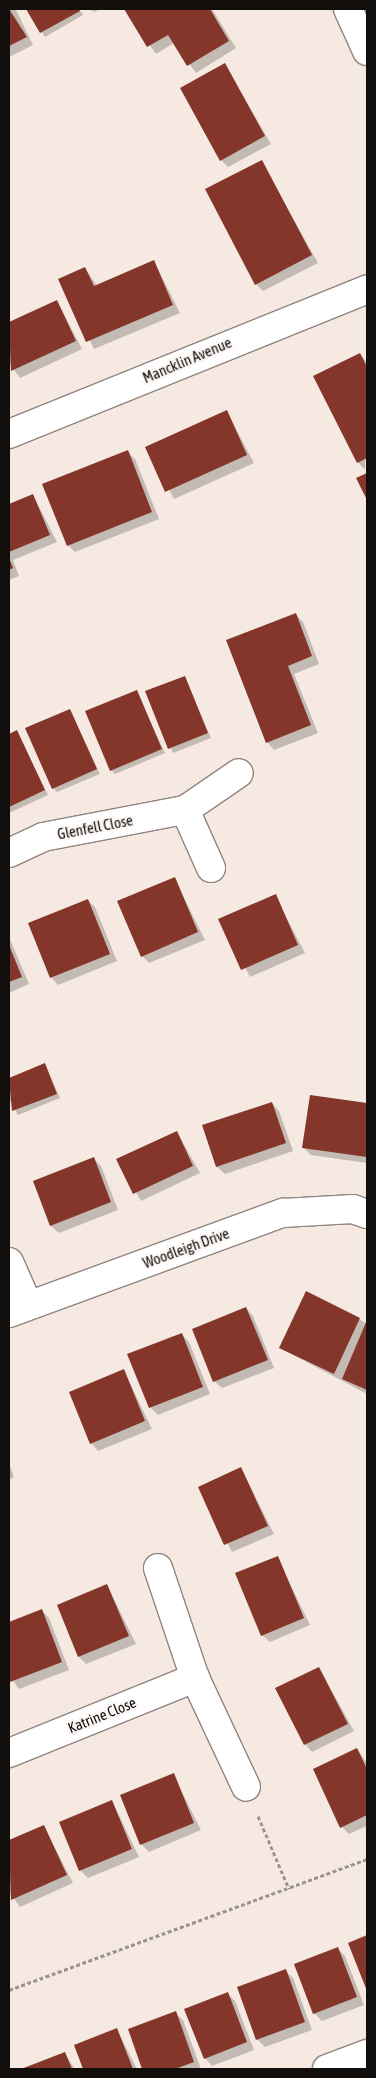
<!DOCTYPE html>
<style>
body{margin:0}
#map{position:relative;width:376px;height:2078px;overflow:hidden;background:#f6e9e2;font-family:"Asap Condensed",sans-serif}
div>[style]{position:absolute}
.shadow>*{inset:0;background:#0003}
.building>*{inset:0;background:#833629}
.path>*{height:3px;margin-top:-1.5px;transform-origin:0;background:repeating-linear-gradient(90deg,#9d948f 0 4px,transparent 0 6.5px)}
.roads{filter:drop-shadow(1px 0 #90847e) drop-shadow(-1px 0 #90847e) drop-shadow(0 1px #90847e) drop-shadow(0 -1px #90847e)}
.street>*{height:28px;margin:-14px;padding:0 14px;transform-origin:14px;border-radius:14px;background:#fff}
.secondary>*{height:28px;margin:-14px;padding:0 14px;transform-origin:14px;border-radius:14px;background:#fff}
span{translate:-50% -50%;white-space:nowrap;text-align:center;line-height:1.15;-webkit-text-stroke:5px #fdf8f5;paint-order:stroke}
.street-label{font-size:15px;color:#120e0c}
.frame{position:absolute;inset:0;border:10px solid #120e0c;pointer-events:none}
</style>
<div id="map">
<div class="shadow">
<div style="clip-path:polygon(9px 9px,16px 10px,33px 45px,9px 57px)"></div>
<div style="clip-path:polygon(27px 9px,79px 9px,83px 15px,45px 37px)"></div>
<div style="clip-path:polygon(90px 9px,101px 9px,94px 12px)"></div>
<div style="clip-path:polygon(125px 9px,212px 9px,236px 48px,196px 73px,174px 43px,156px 54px)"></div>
<div style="clip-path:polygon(225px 65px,271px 144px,228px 167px,221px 160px)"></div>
<div style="clip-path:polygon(261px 161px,318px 263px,263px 291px,256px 284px)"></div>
<div style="clip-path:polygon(154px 261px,180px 313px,94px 349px,60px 279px,85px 268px,97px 286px)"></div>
<div style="clip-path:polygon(57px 301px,82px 349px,20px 378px,9px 363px,9px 324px)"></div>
<div style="clip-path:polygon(360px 354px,367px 362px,365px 470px,358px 462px)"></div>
<div style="clip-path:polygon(227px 412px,254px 463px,174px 499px,147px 448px)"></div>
<div style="clip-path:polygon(127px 452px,135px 459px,159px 519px,75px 552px,68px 545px)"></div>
<div style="clip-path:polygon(33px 495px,57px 542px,13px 560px,19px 576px,9px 580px,9px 505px)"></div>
<div style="clip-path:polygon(296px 615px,303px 622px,319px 664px,294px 674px,318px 733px,274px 750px,267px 742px)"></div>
<div style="clip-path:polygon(185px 677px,211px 738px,173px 753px,147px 692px)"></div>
<div style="clip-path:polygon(136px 691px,165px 753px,115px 774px,111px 770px)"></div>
<div style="clip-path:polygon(70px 710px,100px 774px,57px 792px,53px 788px)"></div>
<div style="clip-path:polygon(17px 732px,48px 795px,9px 813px,9px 735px)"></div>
<div style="clip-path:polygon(174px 878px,205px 940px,149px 963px,142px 956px)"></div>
<div style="clip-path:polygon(275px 896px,305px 953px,250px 977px,220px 920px)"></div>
<div style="clip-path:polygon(87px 900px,95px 907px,117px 961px,58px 985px,51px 977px)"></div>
<div style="clip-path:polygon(9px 937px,29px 984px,9px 993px)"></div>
<div style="clip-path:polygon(45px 1065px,60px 1098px,18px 1115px,9px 1099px,9px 1079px)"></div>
<div style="clip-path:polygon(311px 1097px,367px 1105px,367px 1163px,311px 1155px,304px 1148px)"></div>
<div style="clip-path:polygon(272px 1103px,279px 1111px,293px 1151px,225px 1174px,217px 1167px,204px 1126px)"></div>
<div style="clip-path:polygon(177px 1132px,200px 1173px,141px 1201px,118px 1160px)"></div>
<div style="clip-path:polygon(94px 1159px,101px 1166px,118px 1210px,59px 1233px,51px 1226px,34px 1182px)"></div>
<div style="clip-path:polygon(246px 1308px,253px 1316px,274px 1368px,222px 1388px,214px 1381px)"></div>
<div style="clip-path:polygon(359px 1319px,367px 1324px,367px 1394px,280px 1348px)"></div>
<div style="clip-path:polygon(181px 1334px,189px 1342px,210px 1394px,158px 1415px,150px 1407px)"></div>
<div style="clip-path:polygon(124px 1371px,152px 1429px,98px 1451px,91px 1443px)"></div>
<div style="clip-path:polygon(9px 1463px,14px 1477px,9px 1480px)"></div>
<div style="clip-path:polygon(241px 1468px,274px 1534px,232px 1552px,199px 1487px)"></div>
<div style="clip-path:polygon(277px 1557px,310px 1625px,270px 1642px,262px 1635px)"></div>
<div style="clip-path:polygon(107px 1585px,136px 1644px,86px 1664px,79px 1657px)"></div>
<div style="clip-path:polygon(42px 1611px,49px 1618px,69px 1670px,19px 1689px,9px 1675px,9px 1624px)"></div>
<div style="clip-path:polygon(319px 1668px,354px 1731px,312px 1752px,305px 1744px)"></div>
<div style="clip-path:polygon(357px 1749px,367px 1763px,367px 1826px,349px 1834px,342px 1827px)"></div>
<div style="clip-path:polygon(173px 1774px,201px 1830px,149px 1852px,141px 1844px)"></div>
<div style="clip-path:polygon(112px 1801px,139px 1857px,88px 1878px,80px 1870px)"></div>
<div style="clip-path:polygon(44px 1827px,73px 1883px,20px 1907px,9px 1892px,9px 1842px)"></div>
<div style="clip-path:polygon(367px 1937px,367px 1988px,350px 1943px)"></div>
<div style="clip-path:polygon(338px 1949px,345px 1956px,364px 2005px,322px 2021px,314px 2013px)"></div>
<div style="clip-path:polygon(285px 1971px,293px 1978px,312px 2030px,265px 2047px,257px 2039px)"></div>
<div style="clip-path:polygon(227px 1993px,235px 2001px,254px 2050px,212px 2066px,205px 2058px)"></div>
<div style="clip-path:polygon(175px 2013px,183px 2020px,201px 2069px,144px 2069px,129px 2030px)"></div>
<div style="clip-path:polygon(117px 2030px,137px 2069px,84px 2069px,75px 2045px)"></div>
<div style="clip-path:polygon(64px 2053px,75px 2069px,25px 2069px)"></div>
</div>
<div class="building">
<div style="clip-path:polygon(9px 9px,27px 37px,9px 46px)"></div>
<div style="clip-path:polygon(26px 9px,79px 9px,80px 11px,40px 33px)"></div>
<div style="clip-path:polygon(124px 9px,210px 9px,229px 41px,187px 66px,168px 35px,147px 47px)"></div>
<div style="clip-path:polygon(225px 63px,265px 136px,220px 161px,180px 88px)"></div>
<div style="clip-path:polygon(262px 160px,312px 255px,255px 285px,205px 189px)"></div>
<div style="clip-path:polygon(154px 260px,173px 305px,86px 342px,58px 279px,85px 267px,94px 286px)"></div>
<div style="clip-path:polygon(57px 300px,76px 341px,11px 371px,9px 322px)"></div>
<div style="clip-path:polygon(360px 353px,367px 367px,367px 458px,357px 463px,313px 376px)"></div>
<div style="clip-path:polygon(227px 410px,247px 455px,165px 492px,145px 447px)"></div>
<div style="clip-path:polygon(128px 450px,152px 512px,67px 546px,42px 484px)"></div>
<div style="clip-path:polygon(367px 473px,367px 500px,356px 478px)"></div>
<div style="clip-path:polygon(33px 494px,50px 535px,9px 552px,9px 504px)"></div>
<div style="clip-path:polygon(9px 558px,13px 568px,9px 570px)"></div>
<div style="clip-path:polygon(296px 613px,312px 656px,288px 666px,311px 725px,266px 743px,226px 640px)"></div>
<div style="clip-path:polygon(185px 676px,208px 733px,168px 749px,145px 691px)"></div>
<div style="clip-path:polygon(137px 690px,162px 749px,110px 771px,85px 711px)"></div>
<div style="clip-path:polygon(70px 709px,97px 769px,52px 789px,25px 728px)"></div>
<div style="clip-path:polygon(17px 730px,45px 790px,9px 807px,9px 734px)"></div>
<div style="clip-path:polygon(175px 877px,198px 932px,141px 957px,117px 901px)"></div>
<div style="clip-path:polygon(276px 894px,298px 945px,241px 970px,218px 919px)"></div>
<div style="clip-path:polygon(88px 899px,110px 954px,50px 978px,28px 923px)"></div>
<div style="clip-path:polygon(9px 945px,22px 977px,9px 982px)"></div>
<div style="clip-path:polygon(45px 1063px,57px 1094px,12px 1111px,9px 1078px)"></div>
<div style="clip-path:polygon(310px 1095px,367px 1103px,367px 1157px,302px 1148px)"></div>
<div style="clip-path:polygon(272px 1102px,286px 1143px,216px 1167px,202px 1125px)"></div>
<div style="clip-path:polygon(177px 1131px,193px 1166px,133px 1194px,116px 1159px)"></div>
<div style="clip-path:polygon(94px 1157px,111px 1202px,50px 1226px,33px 1181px)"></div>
<div style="clip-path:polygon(306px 1291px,360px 1318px,334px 1374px,279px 1348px)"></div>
<div style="clip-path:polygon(246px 1307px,268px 1360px,213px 1382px,192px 1329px)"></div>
<div style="clip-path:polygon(367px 1320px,367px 1390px,342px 1379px)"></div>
<div style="clip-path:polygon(182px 1333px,203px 1387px,149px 1408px,127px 1354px)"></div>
<div style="clip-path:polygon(124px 1369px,145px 1421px,90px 1444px,69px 1392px)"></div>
<div style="clip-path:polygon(241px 1467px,268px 1526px,224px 1545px,198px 1487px)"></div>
<div style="clip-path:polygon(278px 1556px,304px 1618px,261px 1636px,235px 1573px)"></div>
<div style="clip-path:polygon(107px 1584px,129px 1636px,78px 1657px,57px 1605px)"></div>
<div style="clip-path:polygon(42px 1609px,62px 1662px,10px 1682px,9px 1622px)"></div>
<div style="clip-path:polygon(319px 1667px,348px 1724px,304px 1745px,275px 1688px)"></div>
<div style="clip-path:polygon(357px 1748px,367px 1769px,367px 1815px,340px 1828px,313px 1769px)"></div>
<div style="clip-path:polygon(174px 1773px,194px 1823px,140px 1845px,120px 1795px)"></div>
<div style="clip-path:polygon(112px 1800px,132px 1849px,79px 1871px,59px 1822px)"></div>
<div style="clip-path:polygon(44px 1825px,67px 1875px,11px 1900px,9px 1840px)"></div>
<div style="clip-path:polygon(367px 1935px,367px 1991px,348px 1943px)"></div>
<div style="clip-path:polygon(338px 1947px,357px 1997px,313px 2014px,294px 1964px)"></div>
<div style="clip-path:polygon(286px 1969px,305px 2022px,256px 2040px,237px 1987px)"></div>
<div style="clip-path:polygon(228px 1992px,247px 2042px,204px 2059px,184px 2009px)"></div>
<div style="clip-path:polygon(176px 2011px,194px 2062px,175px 2069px,142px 2069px,128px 2029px)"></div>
<div style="clip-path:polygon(117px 2028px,133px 2069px,83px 2069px,74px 2045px)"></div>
<div style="clip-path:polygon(65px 2052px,72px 2069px,21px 2069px)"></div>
</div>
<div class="path">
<div style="left:258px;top:1816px;width:79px;rotate:67deg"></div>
<div style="left:9px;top:1990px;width:381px;rotate:-20.1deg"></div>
</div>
<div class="roads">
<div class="street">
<div style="left:9px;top:434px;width:386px;rotate:-22deg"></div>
<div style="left:9px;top:853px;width:38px;rotate:-25deg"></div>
<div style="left:43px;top:837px;width:145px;rotate:-10.8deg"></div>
<div style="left:211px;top:868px;width:64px;rotate:-114.1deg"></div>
<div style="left:185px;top:810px;width:65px;rotate:-34.4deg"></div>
<div style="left:9px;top:1262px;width:47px;rotate:66.2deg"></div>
<div style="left:9px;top:1313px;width:292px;rotate:-20.1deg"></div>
<div style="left:283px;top:1213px;width:70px;rotate:-3.3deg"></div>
<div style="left:353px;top:1209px;width:15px;rotate:20deg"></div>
<div style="left:158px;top:1568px;width:116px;rotate:71.4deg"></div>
<div style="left:195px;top:1678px;width:120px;rotate:64.9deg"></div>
<div style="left:9px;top:1753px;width:201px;rotate:-22deg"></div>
<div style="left:327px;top:2069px;width:43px;rotate:-20.6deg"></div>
</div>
<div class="secondary">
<div style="left:348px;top:9px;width:46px;rotate:65.7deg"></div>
</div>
</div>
<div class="street-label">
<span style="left:187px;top:360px;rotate:-23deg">Mancklin Avenue</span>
<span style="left:95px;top:827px;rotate:-11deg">Glenfell Close</span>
<span style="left:186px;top:1248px;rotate:-20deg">Woodleigh Drive</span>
<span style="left:102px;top:1715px;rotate:-22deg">Katrine Close</span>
</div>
<div class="frame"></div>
</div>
